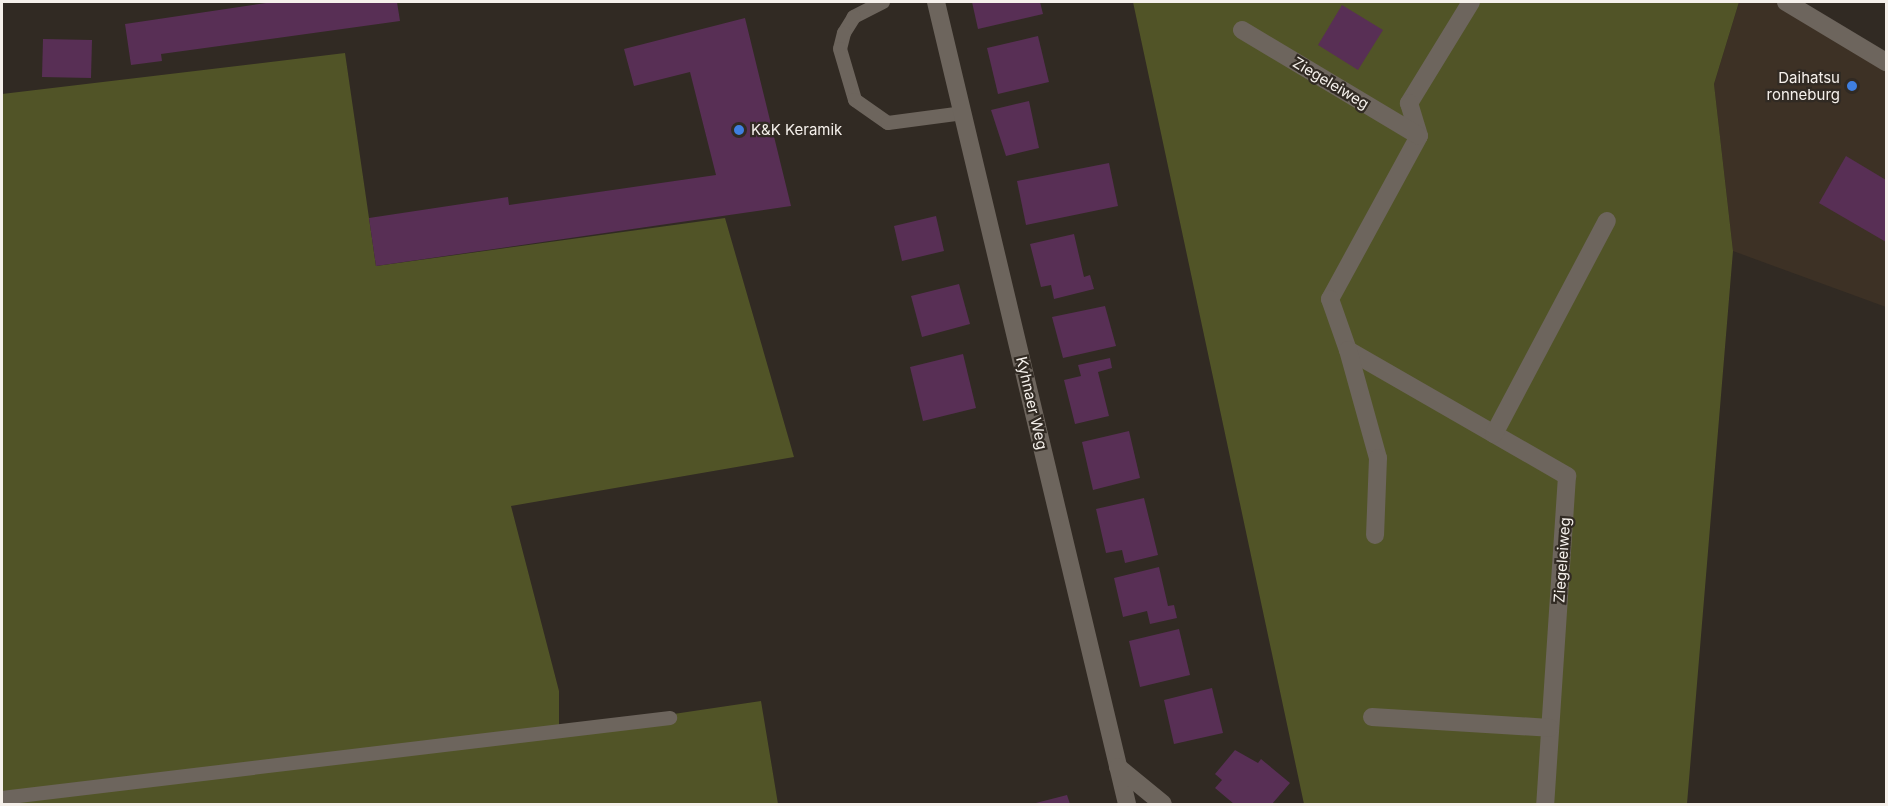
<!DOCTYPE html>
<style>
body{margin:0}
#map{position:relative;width:1888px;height:806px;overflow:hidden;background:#312a23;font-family:Inter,sans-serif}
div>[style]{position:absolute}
.built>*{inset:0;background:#3d3125}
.green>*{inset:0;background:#515427}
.building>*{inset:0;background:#582f55}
.service>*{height:14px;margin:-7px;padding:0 7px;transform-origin:7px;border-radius:7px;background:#6d655d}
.minor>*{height:18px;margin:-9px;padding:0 9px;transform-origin:9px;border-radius:9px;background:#6d655d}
.dots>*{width:16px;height:16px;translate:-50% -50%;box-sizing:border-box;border:3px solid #312a23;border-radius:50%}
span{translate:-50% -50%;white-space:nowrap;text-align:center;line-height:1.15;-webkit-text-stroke:4.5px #312a23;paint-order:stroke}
.poi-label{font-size:15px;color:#f5f0eb}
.right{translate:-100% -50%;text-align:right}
.left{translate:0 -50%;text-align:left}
.street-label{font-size:15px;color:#f5f0eb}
.frame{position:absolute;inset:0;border:3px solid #f5f0eb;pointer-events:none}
</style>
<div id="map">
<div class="built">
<div style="clip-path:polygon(1739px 2px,1782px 2px,1886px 62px,1886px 307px,1733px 251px,1714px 84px)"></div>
</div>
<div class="green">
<div style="clip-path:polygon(1133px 2px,1739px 2px,1714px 84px,1733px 251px,1687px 804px,1304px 804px)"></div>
<div style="clip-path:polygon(345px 53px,376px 266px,725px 218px,794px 457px,511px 506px,559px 691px,559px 731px,761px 701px,778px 804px,2px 804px,2px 94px)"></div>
</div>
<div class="building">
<div style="clip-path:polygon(273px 2px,397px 2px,400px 21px,161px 54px,162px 61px,131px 65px,125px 24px)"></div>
<div style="clip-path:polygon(972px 2px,1040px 2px,1043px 14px,978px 29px)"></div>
<div style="clip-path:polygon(1342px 5px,1383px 30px,1358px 70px,1318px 45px)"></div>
<div style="clip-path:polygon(745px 18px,791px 206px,376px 266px,369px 218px,508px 197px,509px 205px,716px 175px,690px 72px,634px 86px,624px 49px)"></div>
<div style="clip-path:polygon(1038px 36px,1049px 82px,998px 94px,987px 48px)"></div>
<div style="clip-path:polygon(43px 39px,92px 40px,91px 78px,42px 77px)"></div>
<div style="clip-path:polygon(1029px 101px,1039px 148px,1006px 156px,991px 110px)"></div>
<div style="clip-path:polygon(1846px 156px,1886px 180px,1886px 242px,1819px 203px)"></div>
<div style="clip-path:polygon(1109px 163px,1118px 206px,1026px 225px,1017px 181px)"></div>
<div style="clip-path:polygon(936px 216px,944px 251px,902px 261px,894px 226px)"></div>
<div style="clip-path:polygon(1074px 234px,1084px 277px,1090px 275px,1094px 289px,1054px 299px,1051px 285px,1041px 287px,1030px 244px)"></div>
<div style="clip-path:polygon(959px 284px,970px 324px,922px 337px,911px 296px)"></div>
<div style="clip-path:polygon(1105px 306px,1116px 346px,1063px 358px,1052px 317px)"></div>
<div style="clip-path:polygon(963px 354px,976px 408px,923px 421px,910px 367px)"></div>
<div style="clip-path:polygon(1110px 358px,1112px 368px,1098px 372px,1109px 416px,1075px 424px,1064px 380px,1081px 376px,1078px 365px)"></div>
<div style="clip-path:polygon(1129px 431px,1140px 478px,1093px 490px,1082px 442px)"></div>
<div style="clip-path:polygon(1144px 498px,1158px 555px,1125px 563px,1122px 550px,1106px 553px,1096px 509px)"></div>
<div style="clip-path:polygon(1159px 567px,1168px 606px,1174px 605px,1177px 618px,1150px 624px,1147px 611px,1123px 617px,1114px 578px)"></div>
<div style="clip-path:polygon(1179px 629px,1190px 675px,1140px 687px,1129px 641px)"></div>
<div style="clip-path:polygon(1212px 688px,1223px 733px,1174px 744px,1164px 700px)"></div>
<div style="clip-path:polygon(1235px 750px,1258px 763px,1261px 759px,1290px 783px,1272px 804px,1234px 804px,1215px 788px,1222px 780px,1215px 774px)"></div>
<div style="clip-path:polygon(1067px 795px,1070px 804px,1032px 804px)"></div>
</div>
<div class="service">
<div style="left:883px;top:2px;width:33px;rotate:153deg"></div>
<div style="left:854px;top:17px;width:19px;rotate:122deg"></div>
<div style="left:844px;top:33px;width:16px;rotate:104deg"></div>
<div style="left:840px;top:49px;width:53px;rotate:73.6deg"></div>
<div style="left:855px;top:100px;width:40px;rotate:34.9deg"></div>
<div style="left:888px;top:123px;width:76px;rotate:-7.6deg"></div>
<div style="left:2px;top:798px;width:673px;rotate:-6.83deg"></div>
</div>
<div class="minor">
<div style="left:936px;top:2px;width:824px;rotate:76.6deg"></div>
<div style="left:1471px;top:2px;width:119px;rotate:121.5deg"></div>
<div style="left:1409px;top:103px;width:34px;rotate:73deg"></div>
<div style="left:1419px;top:136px;width:186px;rotate:118.6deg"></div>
<div style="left:1330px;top:299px;width:54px;rotate:70.6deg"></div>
<div style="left:1348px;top:350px;width:253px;rotate:29.9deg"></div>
<div style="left:1567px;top:476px;width:329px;rotate:93.8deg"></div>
<div style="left:1786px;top:2px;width:117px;rotate:31deg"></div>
<div style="left:1242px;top:30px;width:206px;rotate:30.9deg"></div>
<div style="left:1348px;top:350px;width:112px;rotate:74.5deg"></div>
<div style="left:1378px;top:458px;width:77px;rotate:92.2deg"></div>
<div style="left:1494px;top:434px;width:241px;rotate:-62.1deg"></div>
<div style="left:1372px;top:717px;width:178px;rotate:3.5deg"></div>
<div style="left:1118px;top:767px;width:58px;rotate:39.4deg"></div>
</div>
<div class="dots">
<div style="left:1852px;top:86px;background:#3f7fe0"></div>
<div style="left:739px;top:130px;background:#3f7fe0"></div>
</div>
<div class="poi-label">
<span class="right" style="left:1840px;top:86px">Daihatsu<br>ronneburg</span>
<span class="left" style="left:751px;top:130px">K&amp;K Keramik</span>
</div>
<div class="street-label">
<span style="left:1331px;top:83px;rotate:31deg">Ziegeleiweg</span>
<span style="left:1032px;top:403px;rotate:77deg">Kyhnaer Weg</span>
<span style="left:1562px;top:560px;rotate:-86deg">Ziegeleiweg</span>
</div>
<div class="frame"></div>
</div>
